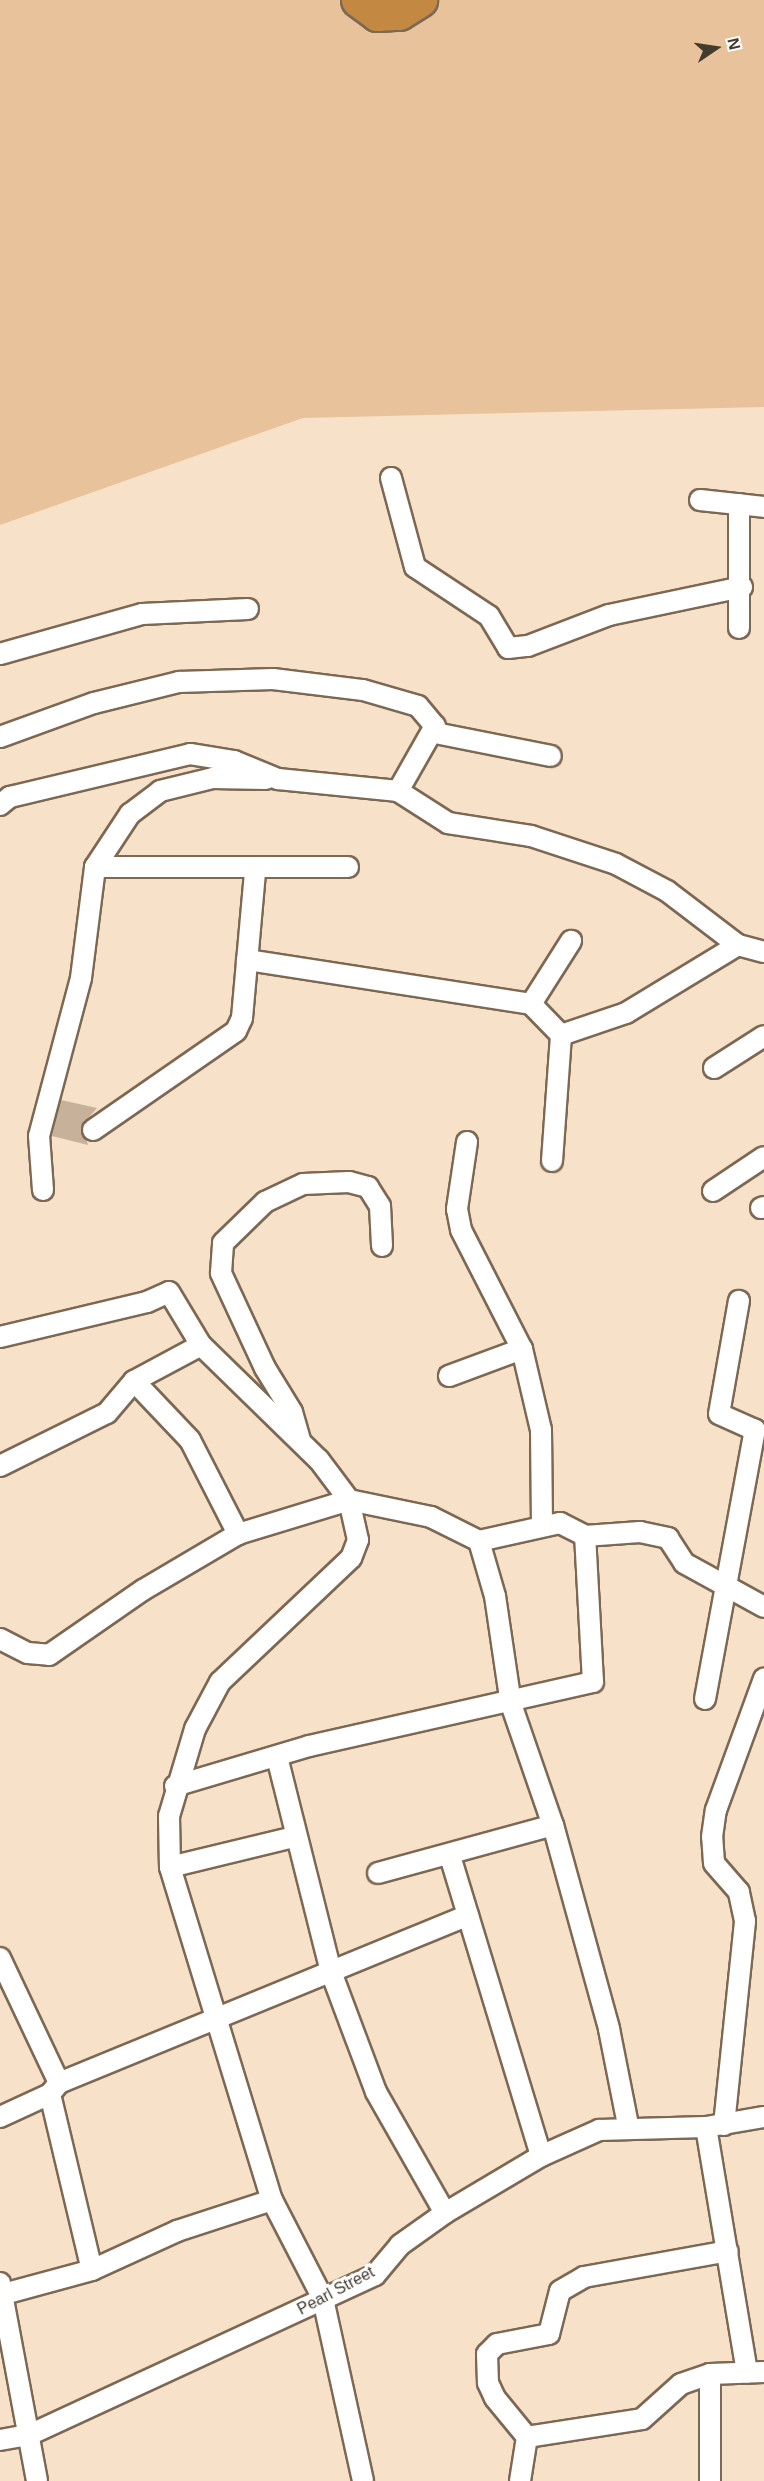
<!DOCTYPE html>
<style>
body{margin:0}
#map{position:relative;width:764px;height:2481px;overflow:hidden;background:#f8e1c9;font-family:Helvetica,sans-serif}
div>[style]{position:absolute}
.green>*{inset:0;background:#e7c29a}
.building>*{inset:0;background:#c7b19a}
.roads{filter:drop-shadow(2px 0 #7c6853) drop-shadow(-2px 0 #7c6853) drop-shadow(0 2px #7c6853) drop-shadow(0 -2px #7c6853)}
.street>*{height:20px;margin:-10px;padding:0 10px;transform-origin:10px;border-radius:10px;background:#fff}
.highway>*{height:33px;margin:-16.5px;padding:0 16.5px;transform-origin:16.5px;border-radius:16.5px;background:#c38943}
span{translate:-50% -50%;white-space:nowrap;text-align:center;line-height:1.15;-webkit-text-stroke:6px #fff;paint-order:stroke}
.street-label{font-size:16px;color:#433a30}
.north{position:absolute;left:686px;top:18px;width:60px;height:60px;-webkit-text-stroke:4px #fff;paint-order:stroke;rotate:77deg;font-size:16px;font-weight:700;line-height:24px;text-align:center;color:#433a30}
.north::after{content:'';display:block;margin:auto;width:21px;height:27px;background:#433a30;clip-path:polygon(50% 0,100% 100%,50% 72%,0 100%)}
</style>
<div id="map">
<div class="green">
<div style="clip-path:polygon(0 0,764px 0,764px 407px,303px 418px,0 525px)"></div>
</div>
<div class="building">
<div style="clip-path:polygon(61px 1100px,97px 1108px,82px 1125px,88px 1145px,52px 1136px)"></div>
</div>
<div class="roads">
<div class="street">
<div style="left:391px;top:478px;width:92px;rotate:74.9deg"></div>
<div style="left:415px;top:567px;width:89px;rotate:33.5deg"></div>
<div style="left:489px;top:616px;width:37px;rotate:59deg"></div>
<div style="left:508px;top:648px;width:20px;rotate:-6deg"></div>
<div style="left:528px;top:646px;width:87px;rotate:-20.9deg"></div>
<div style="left:609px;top:615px;width:136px;rotate:-11.9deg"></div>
<div style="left:700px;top:500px;width:64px;rotate:6.2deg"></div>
<div style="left:739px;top:628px;width:124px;rotate:-90deg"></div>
<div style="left:0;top:654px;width:148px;rotate:-15.7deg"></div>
<div style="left:142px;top:614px;width:106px;rotate:-2.7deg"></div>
<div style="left:435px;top:733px;width:118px;rotate:11.2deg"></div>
<div style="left:0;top:737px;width:100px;rotate:-19.9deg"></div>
<div style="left:94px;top:703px;width:88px;rotate:-13.9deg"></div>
<div style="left:179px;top:682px;width:94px;rotate:-1.8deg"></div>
<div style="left:273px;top:679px;width:91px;rotate:7deg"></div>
<div style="left:363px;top:690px;width:57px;rotate:16.2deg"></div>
<div style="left:418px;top:706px;width:26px;rotate:50deg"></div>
<div style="left:435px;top:726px;width:75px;rotate:119.6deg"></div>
<div style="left:0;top:805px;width:13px;rotate:-39deg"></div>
<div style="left:10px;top:797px;width:185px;rotate:-13.4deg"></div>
<div style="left:190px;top:754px;width:45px;rotate:9deg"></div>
<div style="left:234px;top:761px;width:48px;rotate:22.2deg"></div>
<div style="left:278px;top:779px;width:121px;rotate:5.7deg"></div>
<div style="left:398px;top:791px;width:59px;rotate:32.6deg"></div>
<div style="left:448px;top:823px;width:84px;rotate:8.9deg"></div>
<div style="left:531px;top:836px;width:89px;rotate:18.2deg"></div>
<div style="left:616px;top:864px;width:58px;rotate:27.9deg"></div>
<div style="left:667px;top:891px;width:89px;rotate:37.3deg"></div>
<div style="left:738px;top:945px;width:27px;rotate:15deg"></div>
<div style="left:95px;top:867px;width:253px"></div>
<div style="left:247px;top:960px;width:287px;rotate:8.8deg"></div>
<div style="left:531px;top:1004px;width:43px;rotate:45.9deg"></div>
<div style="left:561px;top:1035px;width:69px;rotate:-18.7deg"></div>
<div style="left:626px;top:1013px;width:131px;rotate:-31.3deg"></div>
<div style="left:531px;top:1004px;width:75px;rotate:-57.6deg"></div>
<div style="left:714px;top:1068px;width:59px;rotate:-32.6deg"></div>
<div style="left:93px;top:1130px;width:174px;rotate:-34.7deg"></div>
<div style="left:236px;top:1031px;width:14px;rotate:-65deg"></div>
<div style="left:242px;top:1018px;width:148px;rotate:-84.9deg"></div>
<div style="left:467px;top:1142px;width:68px;rotate:98.5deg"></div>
<div style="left:457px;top:1209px;width:21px;rotate:79deg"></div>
<div style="left:461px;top:1230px;width:134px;rotate:62.9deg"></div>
<div style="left:552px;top:1161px;width:126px;rotate:-85.9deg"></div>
<div style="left:43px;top:1190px;width:54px;rotate:-94.2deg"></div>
<div style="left:39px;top:1136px;width:163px;rotate:-75.1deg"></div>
<div style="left:81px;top:978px;width:112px;rotate:-82.8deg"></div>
<div style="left:95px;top:867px;width:64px;rotate:-56.6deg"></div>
<div style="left:130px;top:814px;width:38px;rotate:-37deg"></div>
<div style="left:160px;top:791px;width:55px;rotate:-13.8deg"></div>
<div style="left:213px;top:778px;width:53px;rotate:1.1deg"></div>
<div style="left:713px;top:1191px;width:61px;rotate:-33.7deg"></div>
<div style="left:761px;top:1208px;width:3px;rotate:-18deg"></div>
<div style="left:0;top:1337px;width:151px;rotate:-13.4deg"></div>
<div style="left:147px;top:1302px;width:24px;rotate:-24deg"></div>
<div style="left:169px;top:1292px;width:62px;rotate:58.9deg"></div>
<div style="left:201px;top:1345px;width:165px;rotate:44.3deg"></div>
<div style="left:319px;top:1460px;width:50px;rotate:53.1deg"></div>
<div style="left:349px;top:1500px;width:41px;rotate:77.3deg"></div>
<div style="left:358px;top:1540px;width:19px;rotate:111deg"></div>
<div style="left:351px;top:1558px;width:180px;rotate:136.6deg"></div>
<div style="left:220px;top:1682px;width:53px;rotate:118deg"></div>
<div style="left:195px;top:1729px;width:91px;rotate:106.6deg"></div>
<div style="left:169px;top:1816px;width:51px;rotate:88.9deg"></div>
<div style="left:170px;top:1867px;width:348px;rotate:73deg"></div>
<div style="left:272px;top:2200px;width:111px;rotate:62.7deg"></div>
<div style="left:323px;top:2299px;width:186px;rotate:77.6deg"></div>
<div style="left:449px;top:1376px;width:78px;rotate:-20.3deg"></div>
<div style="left:522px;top:1349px;width:83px;rotate:76.8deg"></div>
<div style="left:541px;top:1430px;width:93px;rotate:89.4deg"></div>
<div style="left:134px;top:1381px;width:81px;rotate:46.5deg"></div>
<div style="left:190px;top:1440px;width:106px;rotate:62.9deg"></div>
<div style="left:300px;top:1440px;width:29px;rotate:-106deg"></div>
<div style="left:292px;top:1412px;width:52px;rotate:-121.5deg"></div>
<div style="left:265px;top:1368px;width:105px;rotate:-114.9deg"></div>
<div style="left:221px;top:1273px;width:30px;rotate:-86deg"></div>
<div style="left:223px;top:1243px;width:59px;rotate:-44.3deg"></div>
<div style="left:265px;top:1202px;width:42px;rotate:-25.3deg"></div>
<div style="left:303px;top:1184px;width:46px;rotate:-2.5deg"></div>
<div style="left:349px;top:1182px;width:20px;rotate:15deg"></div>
<div style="left:368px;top:1187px;width:22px;rotate:58deg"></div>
<div style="left:380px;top:1206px;width:40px;rotate:87.1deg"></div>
<div style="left:0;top:1466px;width:119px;rotate:-26.4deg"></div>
<div style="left:107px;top:1413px;width:42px;rotate:-49.8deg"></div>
<div style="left:134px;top:1381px;width:76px;rotate:-28.2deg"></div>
<div style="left:479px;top:1541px;width:57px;rotate:73.8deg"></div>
<div style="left:495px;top:1596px;width:109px;rotate:81.6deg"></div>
<div style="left:511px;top:1704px;width:128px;rotate:70.9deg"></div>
<div style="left:553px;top:1825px;width:212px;rotate:74.6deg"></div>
<div style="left:609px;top:2029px;width:98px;rotate:78.8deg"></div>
<div style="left:0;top:1639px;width:31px;rotate:27deg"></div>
<div style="left:28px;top:1653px;width:21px;rotate:5deg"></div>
<div style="left:49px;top:1655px;width:114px;rotate:-34.7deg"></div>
<div style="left:143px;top:1590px;width:110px;rotate:-30.5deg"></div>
<div style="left:238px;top:1534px;width:116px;rotate:-17deg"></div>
<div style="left:349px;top:1500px;width:84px;rotate:11.7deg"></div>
<div style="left:431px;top:1517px;width:54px;rotate:26.6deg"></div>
<div style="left:479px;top:1541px;width:83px;rotate:-12.5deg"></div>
<div style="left:560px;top:1523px;width:28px;rotate:27deg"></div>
<div style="left:585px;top:1536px;width:55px;rotate:-4.2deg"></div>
<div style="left:640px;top:1532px;width:29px;rotate:12deg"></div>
<div style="left:668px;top:1538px;width:30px;rotate:57deg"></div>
<div style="left:684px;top:1563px;width:91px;rotate:28.8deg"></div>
<div style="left:705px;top:1699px;width:274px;rotate:-79.5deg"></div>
<div style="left:755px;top:1430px;width:39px;rotate:-156deg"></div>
<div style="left:719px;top:1414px;width:115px;rotate:-80deg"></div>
<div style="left:277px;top:1757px;width:222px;rotate:75.9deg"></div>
<div style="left:331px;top:1972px;width:128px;rotate:69.4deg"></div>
<div style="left:376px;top:2092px;width:139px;rotate:60.3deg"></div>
<div style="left:175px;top:1786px;width:140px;rotate:-16.6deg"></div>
<div style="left:309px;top:1746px;width:291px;rotate:-12.7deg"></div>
<div style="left:593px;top:1682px;width:146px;rotate:-93.1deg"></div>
<div style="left:450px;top:1856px;width:313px;rotate:73.1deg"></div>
<div style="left:170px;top:1867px;width:128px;rotate:-13.6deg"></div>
<div style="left:378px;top:1873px;width:181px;rotate:-15.3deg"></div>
<div style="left:0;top:1958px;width:138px;rotate:64.7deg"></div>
<div style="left:50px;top:2094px;width:181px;rotate:76.6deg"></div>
<div style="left:0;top:2117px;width:55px;rotate:-24.7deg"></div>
<div style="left:50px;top:2094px;width:14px;rotate:-51deg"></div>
<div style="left:59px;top:2083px;width:442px;rotate:-22.3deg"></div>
<div style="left:724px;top:2125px;width:205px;rotate:-84.1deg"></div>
<div style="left:745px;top:1921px;width:30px;rotate:-102deg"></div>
<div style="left:739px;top:1892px;width:38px;rotate:-131deg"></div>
<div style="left:714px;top:1863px;width:26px;rotate:-94deg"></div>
<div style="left:712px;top:1837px;width:27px;rotate:-82deg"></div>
<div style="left:716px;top:1810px;width:140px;rotate:-69.9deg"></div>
<div style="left:706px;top:2127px;width:249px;rotate:80.5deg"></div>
<div style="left:0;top:2283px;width:201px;rotate:79.4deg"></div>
<div style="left:0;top:2295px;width:95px;rotate:-15.2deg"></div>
<div style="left:92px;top:2270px;width:94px;rotate:-24.6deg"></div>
<div style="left:177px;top:2231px;width:100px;rotate:-18.1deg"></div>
<div style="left:710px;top:2374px;width:107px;rotate:90deg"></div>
<div style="left:527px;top:2437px;width:116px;rotate:-8.9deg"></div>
<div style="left:642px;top:2419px;width:52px;rotate:-41.9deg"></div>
<div style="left:681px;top:2384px;width:31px;rotate:-19deg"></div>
<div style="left:710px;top:2374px;width:54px;rotate:-2.1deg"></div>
<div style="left:0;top:2440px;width:29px;rotate:-10deg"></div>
<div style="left:29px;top:2435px;width:381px;rotate:-24.8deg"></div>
<div style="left:375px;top:2275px;width:39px;rotate:-50deg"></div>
<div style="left:400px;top:2245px;width:55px;rotate:-35.4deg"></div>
<div style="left:445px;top:2213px;width:112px;rotate:-30.7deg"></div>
<div style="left:541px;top:2156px;width:64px;rotate:-24.1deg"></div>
<div style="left:599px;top:2130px;width:107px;rotate:-1.6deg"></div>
<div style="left:706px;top:2127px;width:59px;rotate:-9.8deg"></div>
<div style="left:520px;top:2481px;width:45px;rotate:-81deg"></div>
<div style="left:527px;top:2437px;width:50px;rotate:-129.4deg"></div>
<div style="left:495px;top:2398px;width:17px;rotate:-115deg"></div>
<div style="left:488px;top:2383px;width:29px;rotate:-92deg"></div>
<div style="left:487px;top:2354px;width:14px;rotate:-45deg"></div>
<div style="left:497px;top:2344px;width:53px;rotate:-10.9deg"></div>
<div style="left:549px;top:2334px;width:44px;rotate:-75.7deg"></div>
<div style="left:560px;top:2291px;width:28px;rotate:-30deg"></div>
<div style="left:584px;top:2277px;width:146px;rotate:-10.2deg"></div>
</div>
<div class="highway">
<div style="left:358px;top:0;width:24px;rotate:36deg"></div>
<div style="left:377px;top:14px;width:22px;rotate:-3deg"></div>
<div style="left:399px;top:13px;width:25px;rotate:-32deg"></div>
</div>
</div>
<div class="street-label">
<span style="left:336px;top:2291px;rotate:-28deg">Pearl Street</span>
</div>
<div class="north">N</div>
</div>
